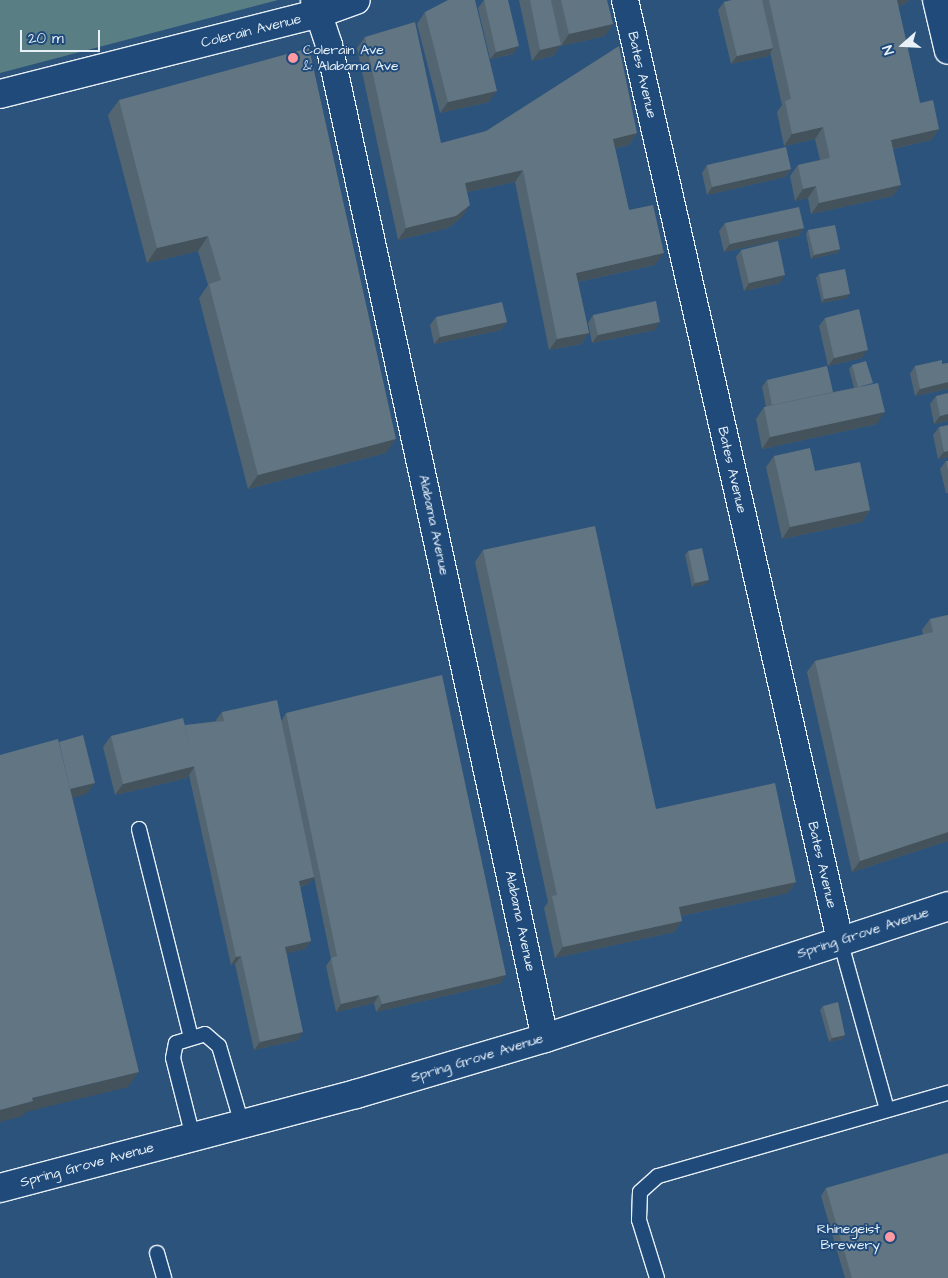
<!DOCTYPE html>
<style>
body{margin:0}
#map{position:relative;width:948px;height:1278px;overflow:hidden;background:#2c537c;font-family:"Architects Daughter",sans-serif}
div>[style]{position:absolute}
.green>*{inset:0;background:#597e84}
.roads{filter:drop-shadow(1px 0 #e8f1f8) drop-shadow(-1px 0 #e8f1f8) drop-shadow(0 1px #e8f1f8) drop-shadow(0 -1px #e8f1f8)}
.lane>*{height:14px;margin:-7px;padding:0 7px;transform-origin:7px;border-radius:7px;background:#1f4a7a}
.street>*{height:26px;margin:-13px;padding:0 13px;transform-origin:13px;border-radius:13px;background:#1f4a7a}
.secondary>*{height:28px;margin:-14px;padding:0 14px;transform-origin:14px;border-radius:14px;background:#1f4a7a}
.wall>*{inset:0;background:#536571}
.shaded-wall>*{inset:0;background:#44525c}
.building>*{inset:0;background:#617583}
.dots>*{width:14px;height:14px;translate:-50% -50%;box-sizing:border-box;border:2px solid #1f4a7a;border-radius:50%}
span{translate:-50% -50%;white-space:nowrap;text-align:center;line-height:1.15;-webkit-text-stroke:4px #1f4a7a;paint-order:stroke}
.street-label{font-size:14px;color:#e8f1f8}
.poi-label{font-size:14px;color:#e8f1f8}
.left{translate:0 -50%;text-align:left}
.right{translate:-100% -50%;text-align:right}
.north{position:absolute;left:878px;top:20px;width:50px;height:50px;-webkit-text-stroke:4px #1f4a7a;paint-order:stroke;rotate:251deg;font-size:14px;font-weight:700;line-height:20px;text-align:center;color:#e8f1f8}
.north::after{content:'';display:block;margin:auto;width:18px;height:22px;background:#e8f1f8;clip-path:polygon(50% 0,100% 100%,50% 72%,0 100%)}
.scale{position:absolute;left:20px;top:30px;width:80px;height:22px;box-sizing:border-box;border:2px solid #e8f1f8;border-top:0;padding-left:6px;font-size:15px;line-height:18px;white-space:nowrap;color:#e8f1f8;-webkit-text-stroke:4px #1f4a7a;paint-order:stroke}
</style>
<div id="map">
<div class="green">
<div style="clip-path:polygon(0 0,278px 0,0 73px)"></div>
</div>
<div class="roads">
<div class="lane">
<div style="left:139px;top:829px;width:215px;rotate:76deg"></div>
<div style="left:840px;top:940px;width:176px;rotate:74.5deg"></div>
<div style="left:193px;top:1137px;width:81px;rotate:-104.2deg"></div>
<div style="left:173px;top:1058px;width:15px;rotate:-79deg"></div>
<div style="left:176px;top:1043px;width:30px;rotate:-17deg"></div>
<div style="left:205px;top:1034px;width:18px;rotate:41deg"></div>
<div style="left:219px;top:1046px;width:81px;rotate:73.6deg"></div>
<div style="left:157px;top:1253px;width:26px;rotate:74deg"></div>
<div style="left:657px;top:1278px;width:61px;rotate:-107.2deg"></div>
<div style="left:639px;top:1220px;width:28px;rotate:-88deg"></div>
<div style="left:640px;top:1192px;width:24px;rotate:-42deg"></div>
<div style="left:658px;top:1176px;width:302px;rotate:-16deg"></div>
</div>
<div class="street">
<div style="left:314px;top:0;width:47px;rotate:71.6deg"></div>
<div style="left:329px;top:45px;width:1016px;rotate:77.73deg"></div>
<div style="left:625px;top:0;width:964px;rotate:77.12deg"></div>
<div style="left:936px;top:0;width:52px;rotate:76.8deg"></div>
</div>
<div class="secondary">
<div style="left:0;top:94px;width:327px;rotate:-14.2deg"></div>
<div style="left:317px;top:14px;width:41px;rotate:-19.7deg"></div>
<div style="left:0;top:1188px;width:368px;rotate:-14.8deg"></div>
<div style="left:356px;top:1094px;width:197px;rotate:-16.5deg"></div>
<div style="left:545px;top:1038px;width:424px;rotate:-18.1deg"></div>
</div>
</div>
<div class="wall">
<div style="clip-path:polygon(484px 0,513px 54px,490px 59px,478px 8px)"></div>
<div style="clip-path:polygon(519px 0,607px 0,605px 36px,561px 46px,561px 45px,553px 56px,532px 61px)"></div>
<div style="clip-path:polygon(732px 0,909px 0,905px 4px,898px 6px,920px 103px,939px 129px,931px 140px,893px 149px,893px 196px,811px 214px,808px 198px,795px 201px,790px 176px,798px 165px,820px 160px,815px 139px,784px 146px,777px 112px,782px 105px,770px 52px,768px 56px,731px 64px,718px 10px,724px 2px)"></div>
<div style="clip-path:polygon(425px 12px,489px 102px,440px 113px,417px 24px)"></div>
<div style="clip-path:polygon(365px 37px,441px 143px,637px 133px,629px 145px,615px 148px,629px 210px,655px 265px,578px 282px,589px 333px,581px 344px,549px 350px,515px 182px,467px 192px,462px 217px,448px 228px,398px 240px,357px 48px)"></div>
<div style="clip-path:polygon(119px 100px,386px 453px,248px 489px,199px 298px,208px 285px,198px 251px,147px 263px,108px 115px)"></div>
<div style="clip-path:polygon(707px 165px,791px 169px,785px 177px,707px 195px,702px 173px)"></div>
<div style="clip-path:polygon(725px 223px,804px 228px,798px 236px,724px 252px,719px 231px)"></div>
<div style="clip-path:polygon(808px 230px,840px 249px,837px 253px,811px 259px,806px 234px)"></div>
<div style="clip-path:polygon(741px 250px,780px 283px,744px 291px,736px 257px)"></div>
<div style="clip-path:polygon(819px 274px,847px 298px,822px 303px,816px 278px)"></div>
<div style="clip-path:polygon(593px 315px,655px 330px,592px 343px,588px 323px)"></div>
<div style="clip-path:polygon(436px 317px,507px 322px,501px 330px,434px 344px,430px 325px)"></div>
<div style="clip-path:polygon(825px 318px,862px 358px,828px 366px,819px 326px)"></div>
<div style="clip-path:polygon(948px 363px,948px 389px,915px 396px,910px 374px,915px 366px,942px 364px)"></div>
<div style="clip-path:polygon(852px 365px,877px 424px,762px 449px,756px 419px,764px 407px,766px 407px,762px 387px,767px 380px,833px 392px,854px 388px,849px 369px)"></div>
<div style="clip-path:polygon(936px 396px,948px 421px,934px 424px,930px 404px)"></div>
<div style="clip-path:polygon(939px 427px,948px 457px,938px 459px,933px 435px)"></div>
<div style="clip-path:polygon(774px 456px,815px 471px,870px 510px,862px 522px,782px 539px,766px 467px)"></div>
<div style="clip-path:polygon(946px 461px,948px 461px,948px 493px,946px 493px,940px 469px)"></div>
<div style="clip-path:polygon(483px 550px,656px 809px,796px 882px,788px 893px,681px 916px,682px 921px,674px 932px,555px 958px,544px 908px,548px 902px,475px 562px)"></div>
<div style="clip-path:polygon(688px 551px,706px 584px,692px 587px,685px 555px)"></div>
<div style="clip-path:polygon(948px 615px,948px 841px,852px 872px,807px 672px,815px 661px,923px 635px,922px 630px,930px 619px)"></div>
<div style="clip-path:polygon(222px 712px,282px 720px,286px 713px,501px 983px,376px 1012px,374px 1003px,336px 1012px,326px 966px,331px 959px,314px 877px,309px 884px,300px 887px,311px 941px,305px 949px,287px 953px,298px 1040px,254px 1050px,235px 964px,231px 965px,189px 775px,187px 778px,115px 795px,103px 747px,111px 736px,216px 721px,216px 720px)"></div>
<div style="clip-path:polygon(823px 1006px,845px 1035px,842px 1039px,829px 1042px,820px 1010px)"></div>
<div style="clip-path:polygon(826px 1188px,948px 1278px,845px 1278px,821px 1196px)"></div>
</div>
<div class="shaded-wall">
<div style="clip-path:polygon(894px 0,909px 0,905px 4px,888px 8px)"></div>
<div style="clip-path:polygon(613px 24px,605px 36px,561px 46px,569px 34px)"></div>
<div style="clip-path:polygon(561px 45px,553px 56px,532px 61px,540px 50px)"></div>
<div style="clip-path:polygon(519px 46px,513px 54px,490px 59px,496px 52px)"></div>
<div style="clip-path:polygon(773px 48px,768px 56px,731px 64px,737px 56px)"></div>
<div style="clip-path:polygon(497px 91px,489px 102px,440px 113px,448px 102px)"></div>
<div style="clip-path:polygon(823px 127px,815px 139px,784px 146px,792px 134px)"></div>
<div style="clip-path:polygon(939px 129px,931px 140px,883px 151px,891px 140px)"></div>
<div style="clip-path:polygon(637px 133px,629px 145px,605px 150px,613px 139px)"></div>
<div style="clip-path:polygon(791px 169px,785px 177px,707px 195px,712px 187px)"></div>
<div style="clip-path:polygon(523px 170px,515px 182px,457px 194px,465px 183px)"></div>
<div style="clip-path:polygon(901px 185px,893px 196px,811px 214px,819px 203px)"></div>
<div style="clip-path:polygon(816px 186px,808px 198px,795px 201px,803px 189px)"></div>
<div style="clip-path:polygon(470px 205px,462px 217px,448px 228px,398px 240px,406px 228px)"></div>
<div style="clip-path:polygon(804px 228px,798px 236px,724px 252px,730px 244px)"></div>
<div style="clip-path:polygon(208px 236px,198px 251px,147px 263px,157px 248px)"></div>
<div style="clip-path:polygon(840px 249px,837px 253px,811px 259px,814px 255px)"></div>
<div style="clip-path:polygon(664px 253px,655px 265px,568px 284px,576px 273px)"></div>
<div style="clip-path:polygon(785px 275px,780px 283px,744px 291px,749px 283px)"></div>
<div style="clip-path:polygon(850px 294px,847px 298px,822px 303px,824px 299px)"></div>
<div style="clip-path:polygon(507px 322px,501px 330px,434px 344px,440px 337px)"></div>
<div style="clip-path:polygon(660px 322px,655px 330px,592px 343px,598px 335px)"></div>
<div style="clip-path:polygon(589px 333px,581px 344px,549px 350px,557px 339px)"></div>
<div style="clip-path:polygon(868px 350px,862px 358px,828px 366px,834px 358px)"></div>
<div style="clip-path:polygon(948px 382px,948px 389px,915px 396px,920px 389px)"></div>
<div style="clip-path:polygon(885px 412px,877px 424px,762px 449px,770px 437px)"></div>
<div style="clip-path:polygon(948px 414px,948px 421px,934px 424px,940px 416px)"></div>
<div style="clip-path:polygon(396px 439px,386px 453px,248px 489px,258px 475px)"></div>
<div style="clip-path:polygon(948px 451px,948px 457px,938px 459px,944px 452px)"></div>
<div style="clip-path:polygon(870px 510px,862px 522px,782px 539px,790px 527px)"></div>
<div style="clip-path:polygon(709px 580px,706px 584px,692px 587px,695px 583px)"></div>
<div style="clip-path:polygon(195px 766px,187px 778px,115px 795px,123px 784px)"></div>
<div style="clip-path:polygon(95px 783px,87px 794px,59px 802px,67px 790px)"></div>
<div style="clip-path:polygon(948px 832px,948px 841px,852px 872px,860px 861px)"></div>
<div style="clip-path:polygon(314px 877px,309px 884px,293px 888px,299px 881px)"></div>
<div style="clip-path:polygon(796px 882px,788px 893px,671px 918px,679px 907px)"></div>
<div style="clip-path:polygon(682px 921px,674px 932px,555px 958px,563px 947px)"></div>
<div style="clip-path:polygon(311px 941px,305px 949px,280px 955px,285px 947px)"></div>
<div style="clip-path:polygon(241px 956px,235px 964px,231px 965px,236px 957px)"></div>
<div style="clip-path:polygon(506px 975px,501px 983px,376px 1012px,382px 1004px)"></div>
<div style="clip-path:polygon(379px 995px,374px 1003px,336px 1012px,341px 1004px)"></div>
<div style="clip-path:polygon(303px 1032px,298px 1040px,254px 1050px,260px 1042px)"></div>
<div style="clip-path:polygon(845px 1035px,842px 1039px,829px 1042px,832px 1038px)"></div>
<div style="clip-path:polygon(139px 1072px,128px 1087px,26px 1112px,23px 1116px,0 1122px,0 1110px,32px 1098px)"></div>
</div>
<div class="building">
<div style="clip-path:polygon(448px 0,475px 0,497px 91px,448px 102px,425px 12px)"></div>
<div style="clip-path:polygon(484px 0,508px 0,519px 46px,496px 52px)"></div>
<div style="clip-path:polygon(530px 0,551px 0,561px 45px,540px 50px)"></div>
<div style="clip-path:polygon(561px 0,607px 0,613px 24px,569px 34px)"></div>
<div style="clip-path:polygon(732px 0,762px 0,773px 48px,737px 56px,724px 2px)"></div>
<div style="clip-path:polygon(769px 0,897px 0,920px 103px,933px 100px,939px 129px,891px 140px,901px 185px,819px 203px,816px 186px,803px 189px,798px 165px,830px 158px,823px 127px,792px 134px,785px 101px,791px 99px)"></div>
<div style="clip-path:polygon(415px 22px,441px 143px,486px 131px,619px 46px,637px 133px,613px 139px,629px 210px,653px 205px,664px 253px,576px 273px,589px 333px,557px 339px,523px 170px,465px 183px,470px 205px,456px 216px,406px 228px,365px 37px)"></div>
<div style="clip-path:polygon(309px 48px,396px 439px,258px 475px,209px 284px,221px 280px,208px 236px,157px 248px,119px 100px)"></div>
<div style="clip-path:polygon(786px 147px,791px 169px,712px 187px,707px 165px)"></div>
<div style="clip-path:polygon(799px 207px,804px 228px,730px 244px,725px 223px)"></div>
<div style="clip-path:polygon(835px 225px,840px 249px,814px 255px,808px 230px)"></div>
<div style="clip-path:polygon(778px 241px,785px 275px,749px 283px,741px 250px)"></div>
<div style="clip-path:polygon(845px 269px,850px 294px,824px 299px,819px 274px)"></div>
<div style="clip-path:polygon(656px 301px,660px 322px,598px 335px,593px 315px)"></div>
<div style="clip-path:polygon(502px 302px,507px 322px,440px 337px,436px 317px)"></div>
<div style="clip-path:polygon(859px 309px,868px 350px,834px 358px,825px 318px)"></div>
<div style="clip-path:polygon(942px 360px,942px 364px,948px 363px,948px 382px,920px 389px,915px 366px)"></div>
<div style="clip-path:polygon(866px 361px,873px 383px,858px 387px,852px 365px)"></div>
<div style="clip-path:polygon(827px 366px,833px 392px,772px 405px,767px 380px)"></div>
<div style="clip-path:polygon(878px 383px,885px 412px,770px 437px,764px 407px)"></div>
<div style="clip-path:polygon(948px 393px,948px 414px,940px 416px,936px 396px)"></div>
<div style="clip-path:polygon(948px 425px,948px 451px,944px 452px,939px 427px)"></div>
<div style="clip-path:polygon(810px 448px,815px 471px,860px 462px,870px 510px,790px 527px,774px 456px)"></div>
<div style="clip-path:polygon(946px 461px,948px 461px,948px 471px)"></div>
<div style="clip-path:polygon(595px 526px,656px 809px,775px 783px,796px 882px,679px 907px,682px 921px,563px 947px,552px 896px,557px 895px,483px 550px)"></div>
<div style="clip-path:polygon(702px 548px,709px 580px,695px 583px,688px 551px)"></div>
<div style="clip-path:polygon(948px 615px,948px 832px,860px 861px,815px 661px,933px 632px,930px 619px)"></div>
<div style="clip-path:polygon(442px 675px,506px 975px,382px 1004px,379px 995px,341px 1004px,331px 958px,337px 956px,286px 713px)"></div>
<div style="clip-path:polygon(277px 700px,314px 877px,299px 881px,311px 941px,285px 947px,303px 1032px,260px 1042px,241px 956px,236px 957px,185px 725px,224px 721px,222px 712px)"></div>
<div style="clip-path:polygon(183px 718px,195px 766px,123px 784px,111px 736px)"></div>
<div style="clip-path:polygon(83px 735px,95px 783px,70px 789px,59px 742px)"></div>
<div style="clip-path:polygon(58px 739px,139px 1072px,32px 1098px,33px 1101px,0 1110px,0 755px)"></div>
<div style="clip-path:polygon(838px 1002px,845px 1035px,832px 1038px,823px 1006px)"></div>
<div style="clip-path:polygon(948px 1153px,948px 1278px,852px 1278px,826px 1188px)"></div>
</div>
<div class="dots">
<div style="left:293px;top:58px;background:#ff9aa2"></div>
<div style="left:890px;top:1237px;background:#ff9aa2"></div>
</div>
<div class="street-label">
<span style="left:251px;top:31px;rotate:-14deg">Colerain Avenue</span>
<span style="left:642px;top:75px;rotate:77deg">Bates Avenue</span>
<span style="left:732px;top:470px;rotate:77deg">Bates Avenue</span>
<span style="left:434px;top:525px;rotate:78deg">Alabama Avenue</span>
<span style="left:822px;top:865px;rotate:77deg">Bates Avenue</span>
<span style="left:520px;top:921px;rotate:78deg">Alabama Avenue</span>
<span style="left:863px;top:933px;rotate:-18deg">Spring Grove Avenue</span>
<span style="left:477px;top:1058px;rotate:-17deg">Spring Grove Avenue</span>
<span style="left:87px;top:1165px;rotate:-15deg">Spring Grove Avenue</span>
</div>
<div class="poi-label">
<span class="left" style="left:303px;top:58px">Colerain Ave<br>&amp; Alabama Ave</span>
<span class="right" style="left:880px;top:1237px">Rhinegeist<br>Brewery</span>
</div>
<div class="north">N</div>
<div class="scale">20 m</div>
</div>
